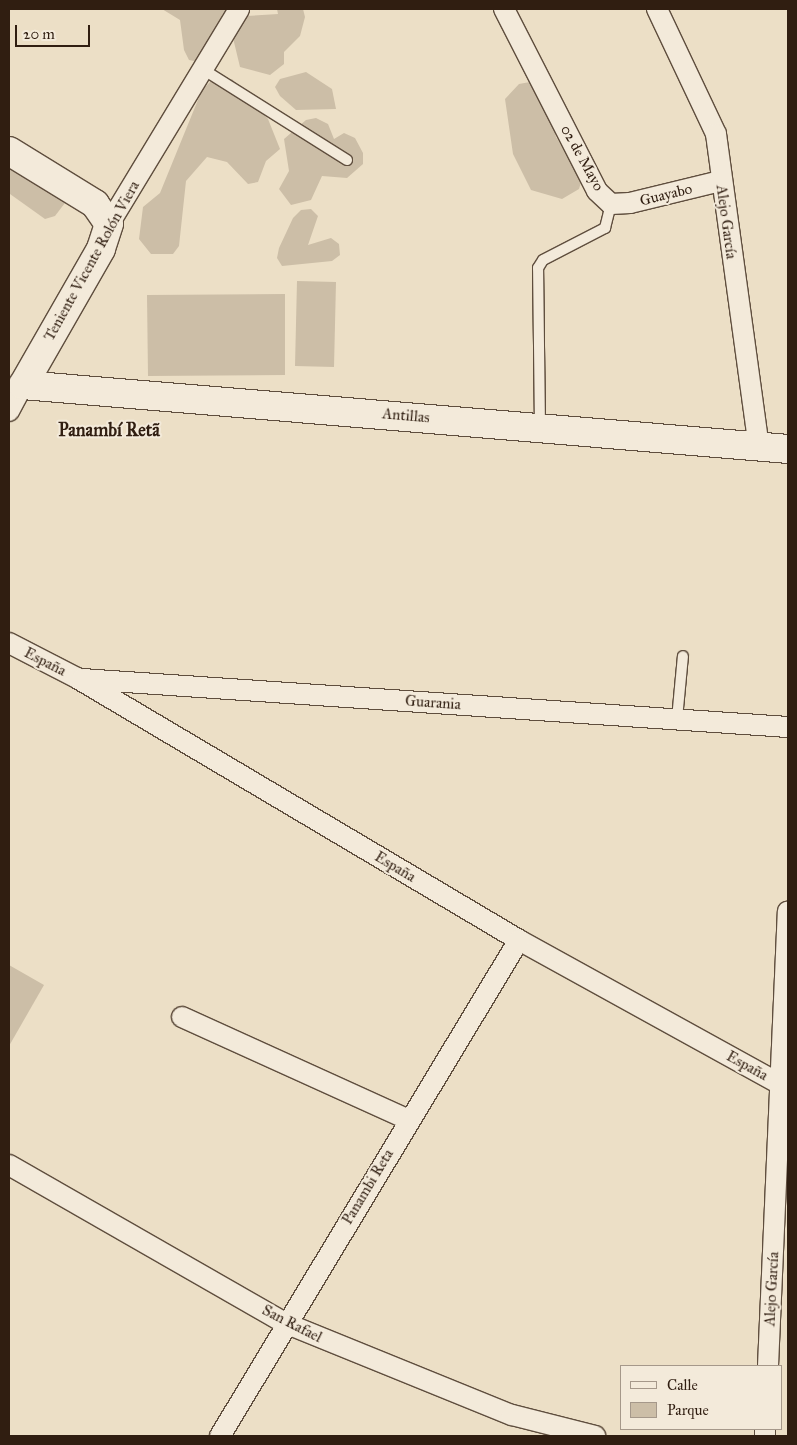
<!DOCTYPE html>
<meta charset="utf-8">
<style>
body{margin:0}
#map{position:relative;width:797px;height:1445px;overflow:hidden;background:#ecdfc6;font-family:"IM FELL Great Primer",serif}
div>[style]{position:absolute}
.green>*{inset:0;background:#ccbea7}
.roads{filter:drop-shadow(1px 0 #5f4e3e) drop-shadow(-1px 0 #5f4e3e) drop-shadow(0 1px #5f4e3e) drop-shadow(0 -1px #5f4e3e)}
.lane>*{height:10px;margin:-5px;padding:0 5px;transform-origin:5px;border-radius:5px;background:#f3eada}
.street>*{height:20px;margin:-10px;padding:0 10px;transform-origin:10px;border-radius:10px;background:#f3eada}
.secondary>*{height:28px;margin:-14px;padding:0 14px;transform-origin:14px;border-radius:14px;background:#f3eada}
span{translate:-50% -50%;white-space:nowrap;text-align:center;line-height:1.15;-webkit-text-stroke:4px #f3eada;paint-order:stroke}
.street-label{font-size:15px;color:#301e11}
.quarter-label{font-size:18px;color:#301e11;font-weight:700}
.frame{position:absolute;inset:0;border:10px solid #301e11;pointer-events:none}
.legend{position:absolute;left:620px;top:1365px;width:162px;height:65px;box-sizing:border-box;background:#f3eada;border:1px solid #a5988a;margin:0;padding:6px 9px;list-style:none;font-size:15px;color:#301e11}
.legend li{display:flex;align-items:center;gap:10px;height:25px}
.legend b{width:25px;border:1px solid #a5988a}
.scale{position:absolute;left:15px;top:25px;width:75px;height:22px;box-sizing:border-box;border:2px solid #301e11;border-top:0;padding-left:6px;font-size:15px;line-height:18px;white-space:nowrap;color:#301e11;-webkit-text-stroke:4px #f3eada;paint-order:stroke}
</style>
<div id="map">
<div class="green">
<div style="clip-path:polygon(162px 9px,232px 9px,222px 15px,222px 26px,199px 62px,189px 60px,184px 50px,180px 20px)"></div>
<div style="clip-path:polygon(277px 9px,303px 9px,305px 17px,300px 36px,284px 52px,284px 64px,270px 75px,240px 67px,233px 38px,246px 16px,278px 14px)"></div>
<div style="clip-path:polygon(306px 72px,332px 89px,336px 109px,296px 110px,280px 96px,275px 87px,280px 79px)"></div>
<div style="clip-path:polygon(232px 79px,268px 119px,280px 149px,266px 161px,258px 182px,248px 184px,227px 162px,207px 157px,186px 181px,179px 246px,173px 254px,151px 254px,139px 239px,143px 207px,160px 193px,202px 90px,210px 82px)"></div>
<div style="clip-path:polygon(530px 82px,546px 97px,556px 137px,582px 179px,579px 189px,562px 199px,531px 190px,513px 154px,505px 99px,519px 84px)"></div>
<div style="clip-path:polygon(316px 118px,328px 124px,334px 139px,344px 133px,355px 138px,363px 153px,363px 164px,347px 178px,322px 176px,311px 200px,291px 205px,279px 189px,289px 171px,284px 139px,306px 120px)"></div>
<div style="clip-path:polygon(9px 158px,68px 199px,55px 216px,45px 219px,10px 194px)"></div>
<div style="clip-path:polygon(311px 209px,318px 216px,308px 245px,331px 238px,339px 244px,340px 255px,332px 261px,282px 266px,277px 258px,279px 248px,293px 218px,301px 210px)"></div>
<div style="clip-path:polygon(297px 281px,336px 282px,334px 367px,295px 366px)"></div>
<div style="clip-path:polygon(285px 294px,285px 375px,148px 376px,147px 295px)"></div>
<div style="clip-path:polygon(9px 965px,44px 985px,9px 1046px)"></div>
</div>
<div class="roads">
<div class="lane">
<div style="left:204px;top:70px;width:169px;rotate:32.2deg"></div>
<div style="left:540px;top:427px;width:159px;rotate:-90.7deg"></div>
<div style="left:538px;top:268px;width:9px;rotate:-58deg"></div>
<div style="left:543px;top:260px;width:70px;rotate:-27.3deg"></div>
<div style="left:605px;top:228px;width:25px;rotate:-76deg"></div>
<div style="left:677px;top:719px;width:63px;rotate:-84.6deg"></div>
</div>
<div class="street">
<div style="left:504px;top:9px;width:204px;rotate:62.9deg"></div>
<div style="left:597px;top:191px;width:19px;rotate:43deg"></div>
<div style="left:611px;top:204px;width:19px;rotate:-3deg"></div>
<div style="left:630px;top:203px;width:93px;rotate:-13.7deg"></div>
<div style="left:657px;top:9px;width:138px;rotate:64.7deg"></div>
<div style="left:716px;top:134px;width:316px;rotate:82.2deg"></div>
<div style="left:109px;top:224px;width:251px;rotate:-58.8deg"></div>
<div style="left:9px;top:411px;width:30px;rotate:-62deg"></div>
<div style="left:9px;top:643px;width:76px;rotate:27.2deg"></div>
<div style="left:77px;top:678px;width:514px;rotate:30.66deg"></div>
<div style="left:519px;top:940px;width:302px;rotate:28.9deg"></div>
<div style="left:82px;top:679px;width:708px;rotate:3.89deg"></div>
<div style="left:182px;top:1017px;width:249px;rotate:24.4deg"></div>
<div style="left:9px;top:1165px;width:318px;rotate:29.8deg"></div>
<div style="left:285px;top:1323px;width:245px;rotate:22.1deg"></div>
<div style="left:512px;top:1415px;width:86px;rotate:14.2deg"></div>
<div style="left:768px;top:1366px;width:455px;rotate:-87.5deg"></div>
<div style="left:220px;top:1436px;width:579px;rotate:-58.92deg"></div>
<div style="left:765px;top:1436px;width:7px;rotate:-90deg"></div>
</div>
<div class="secondary">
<div style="left:9px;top:151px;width:101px;rotate:31.6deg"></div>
<div style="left:95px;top:204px;width:24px;rotate:55deg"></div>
<div style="left:109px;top:224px;width:26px;rotate:108deg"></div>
<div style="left:101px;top:249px;width:157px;rotate:119.8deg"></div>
<div style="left:23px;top:385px;width:768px;rotate:4.78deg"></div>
</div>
</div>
<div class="street-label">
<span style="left:582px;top:158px;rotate:61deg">02 de Mayo</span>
<span style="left:666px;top:195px;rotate:-14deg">Guayabo</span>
<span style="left:726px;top:222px;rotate:82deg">Alejo García</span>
<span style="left:92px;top:261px;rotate:-61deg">Teniente Vicente Rolón Viera</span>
<span style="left:406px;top:416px;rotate:5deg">Antillas</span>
<span style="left:45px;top:662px;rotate:27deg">España</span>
<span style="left:433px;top:703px;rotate:4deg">Guarania</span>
<span style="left:395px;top:867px;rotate:31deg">España</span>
<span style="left:747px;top:1066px;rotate:29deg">España</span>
<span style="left:368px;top:1187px;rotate:-59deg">Panambi Reta</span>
<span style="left:772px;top:1289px;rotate:-87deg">Alejo García</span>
<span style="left:292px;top:1324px;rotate:27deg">San Rafael</span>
</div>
<div class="quarter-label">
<span style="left:109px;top:430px">Panambí Retã</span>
</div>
<div class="frame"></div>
<ul class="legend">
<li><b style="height:6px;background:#f3eada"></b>Calle</li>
<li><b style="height:14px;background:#ccbea7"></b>Parque</li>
</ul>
<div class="scale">20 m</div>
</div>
